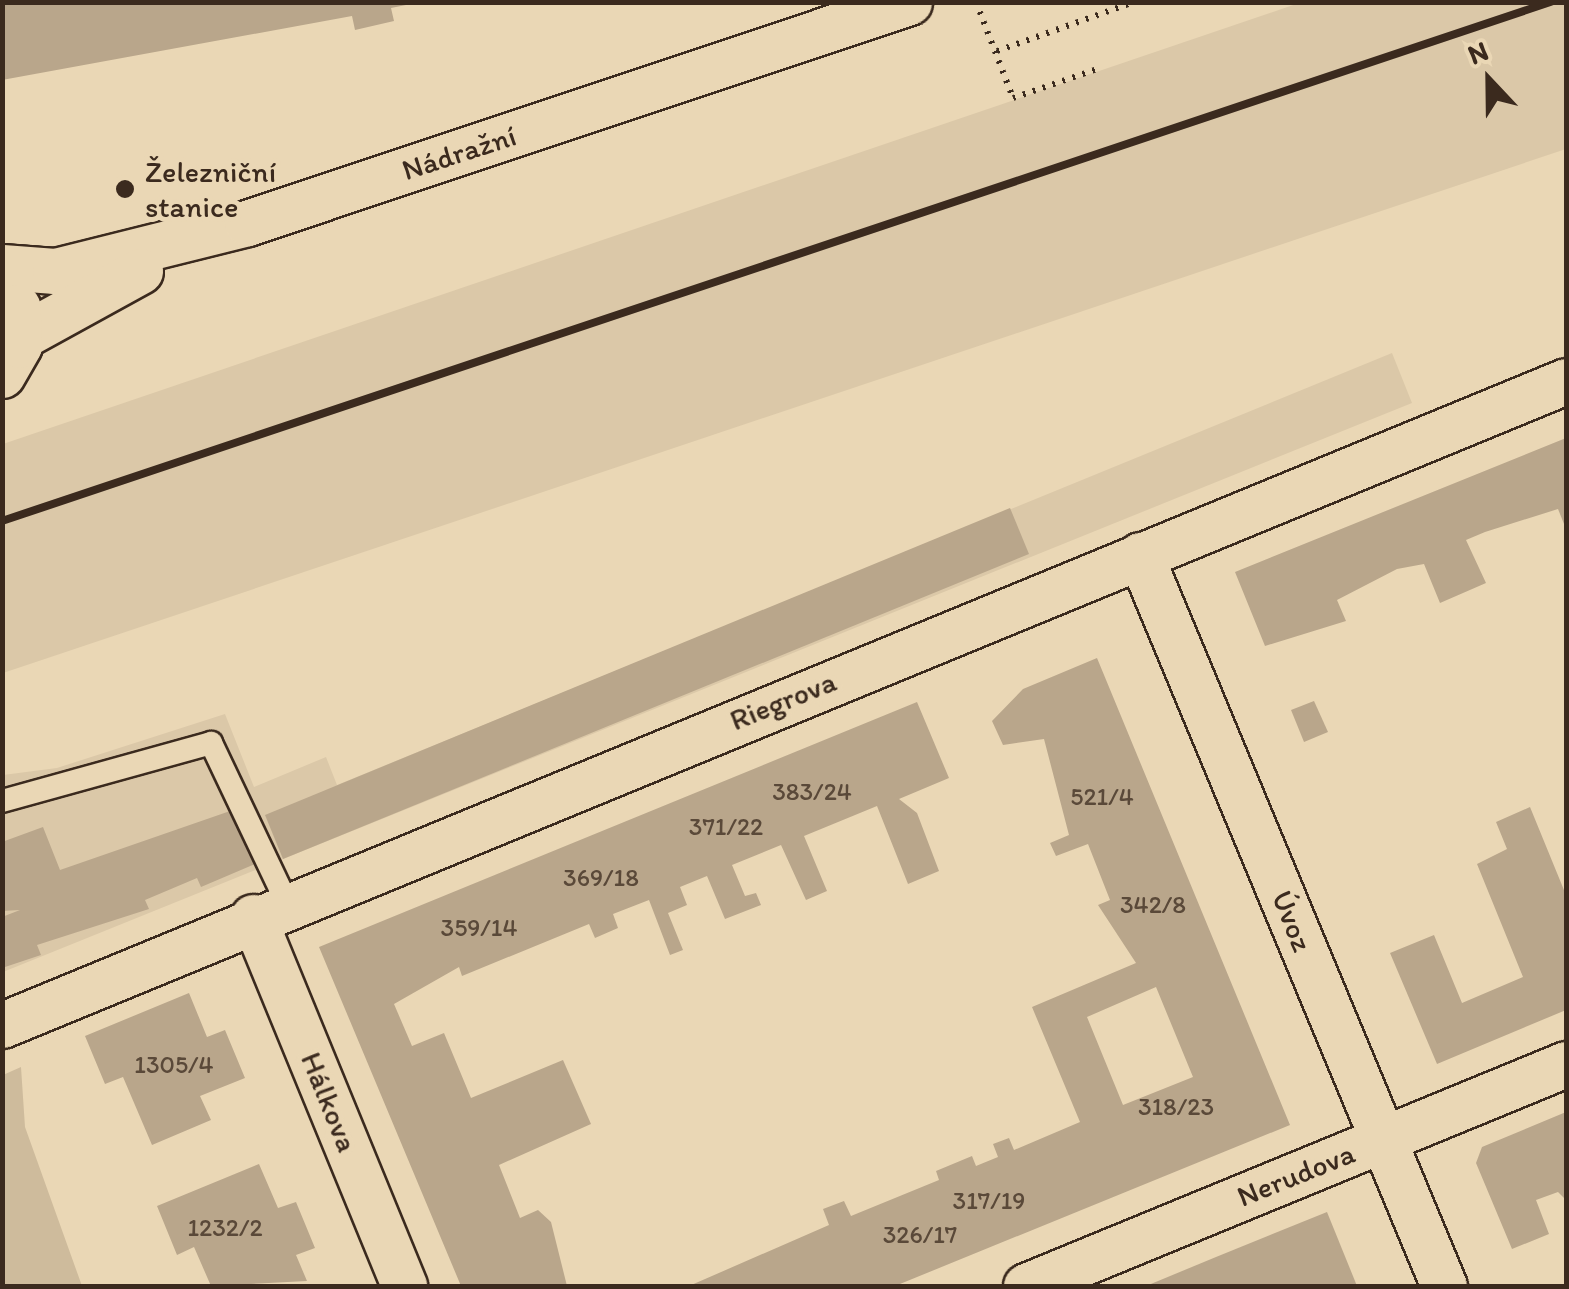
<!DOCTYPE html>
<meta charset="utf-8">
<style>
body{margin:0}
#map{position:relative;width:1569px;height:1289px;overflow:hidden;background:#ead7b5;font-family:Itim,sans-serif}
div>[style]{position:absolute}
.built>*{inset:0;background:#dbc8a8}
.green>*{inset:0;background:#cebb9c}
.building>*{inset:0;background:#b9a68b}
.path>*{height:6px;margin-top:-3px;transform-origin:0;background:repeating-linear-gradient(90deg,#3b2a1e 0 2.5px,transparent 0 10.5px)}
.roads{filter:drop-shadow(2px 0 #3b2a1e) drop-shadow(-2px 0 #3b2a1e) drop-shadow(0 2px #3b2a1e) drop-shadow(0 -2px #3b2a1e)}
.service>*{height:22px;margin:-11px;padding:0 11px;transform-origin:11px;border-radius:11px;background:#ead7b5}
.minor>*{height:45px;margin:-22.5px;padding:0 22.5px;transform-origin:22.5px;border-radius:22.5px;background:#ead7b5}
.rail>*{height:8px;margin:-4px;padding:0 4px;transform-origin:4px;border-radius:4px;background:#3b2a1e}
.dots>*{width:28px;height:28px;translate:-50% -50%;box-sizing:border-box;border:5px solid #ead7b5;border-radius:50%}
span{translate:-50% -50%;white-space:nowrap;text-align:center;line-height:1.15;-webkit-text-stroke:10px #ead7b5;paint-order:stroke}
.number-label{font-size:25px;color:#5a4939}
.number-label span{-webkit-text-stroke-width:0}
.street-label{font-size:30px;color:#3b2a1e}
.poi-label{font-size:30px;color:#3b2a1e}
.left{translate:0 -50%;text-align:left}
.frame{position:absolute;inset:0;border:5px solid #3b2a1e;pointer-events:none}
.north{position:absolute;left:1439px;top:30px;width:100px;height:100px;-webkit-text-stroke:8px #ead7b5;paint-order:stroke;rotate:338deg;font-size:28px;font-weight:700;line-height:40px;text-align:center;color:#3b2a1e}
.north::after{content:'';display:block;margin:auto;width:35px;height:45px;background:#3b2a1e;clip-path:polygon(50% 0,100% 100%,50% 72%,0 100%)}
</style>
<div id="map">
<div class="built">
<div style="clip-path:polygon(1302px 2px,1566px 3px,1566px 149px,3px 673px,3px 444px)"></div>
<div style="clip-path:polygon(1392px 353px,1412px 403px,3px 972px,3px 775px,57px 768px,225px 714px,254px 787px,326px 757px,337px 785px)"></div>
</div>
<div class="green">
<div style="clip-path:polygon(21px 1067px,25px 1127px,82px 1286px,3px 1286px,3px 1075px)"></div>
</div>
<div class="building">
<div style="clip-path:polygon(2px 2px,410px 2px,411px 4px,391px 8px,394px 21px,355px 30px,352px 16px,2px 80px)"></div>
<div style="clip-path:polygon(1566px 438px,1566px 529px,1558px 509px,1485px 532px,1466px 540px,1486px 583px,1440px 603px,1424px 564px,1397px 569px,1337px 600px,1346px 621px,1265px 646px,1235px 572px)"></div>
<div style="clip-path:polygon(1010px 508px,1029px 554px,283px 859px,265px 815px)"></div>
<div style="clip-path:polygon(evenodd,1097px 658px,1290px 1125px,895px 1286px,689px 1286px,829px 1225px,823px 1209px,844px 1201px,851px 1216px,939px 1180px,936px 1171px,972px 1156px,976px 1166px,998px 1157px,993px 1144px,1009px 1138px,1014px 1150px,1080px 1122px,1032px 1007px,1136px 963px,1098px 905px,1110px 900px,1088px 844px,1056px 856px,1050px 843px,1069px 835px,1044px 739px,1003px 745px,992px 721px,1023px 689px,1097px 658px,1156px 987px,1193px 1077px,1123px 1105px,1087px 1017px,1156px 987px)"></div>
<div style="clip-path:polygon(1314px 701px,1328px 732px,1304px 742px,1291px 710px)"></div>
<div style="clip-path:polygon(917px 702px,949px 778px,899px 799px,917px 813px,939px 871px,908px 884px,877px 806px,804px 836px,827px 891px,806px 900px,781px 845px,732px 865px,745px 896px,756px 893px,761px 905px,725px 919px,707px 876px,680px 887px,687px 905px,668px 913px,683px 950px,670px 955px,649px 900px,613px 914px,618px 928px,595px 938px,589px 924px,462px 976px,459px 967px,394px 1004px,412px 1046px,444px 1033px,471px 1098px,563px 1060px,591px 1124px,499px 1165px,520px 1218px,538px 1210px,551px 1222px,567px 1286px,461px 1286px,319px 947px)"></div>
<div style="clip-path:polygon(1530px 807px,1566px 895px,1566px 1010px,1437px 1064px,1390px 953px,1434px 935px,1462px 1003px,1523px 977px,1477px 864px,1507px 849px,1496px 822px)"></div>
<div style="clip-path:polygon(233px 810px,255px 864px,201px 887px,197px 878px,145px 900px,149px 909px,37px 945px,41px 955px,2px 968px,2px 917px,20px 910px,2px 911px,2px 842px,43px 827px,60px 870px)"></div>
<div style="clip-path:polygon(189px 993px,207px 1037px,225px 1030px,245px 1078px,200px 1096px,211px 1120px,152px 1145px,123px 1077px,105px 1084px,85px 1036px)"></div>
<div style="clip-path:polygon(1566px 1112px,1566px 1200px,1558px 1192px,1536px 1200px,1549px 1234px,1512px 1249px,1476px 1163px,1482px 1147px)"></div>
<div style="clip-path:polygon(259px 1164px,278px 1208px,296px 1202px,315px 1248px,296px 1255px,307px 1281px,211px 1286px,194px 1247px,177px 1255px,157px 1206px)"></div>
<div style="clip-path:polygon(1327px 1212px,1357px 1286px,1146px 1286px,1216px 1257px)"></div>
</div>
<div class="path">
<div style="left:976px;top:2px;width:103px;rotate:68.9deg"></div>
<div style="left:1013px;top:98px;width:89px;rotate:-19deg"></div>
<div style="left:997px;top:51px;width:145px;rotate:-19.7deg"></div>
</div>
<div class="roads">
<div class="service">
<div style="left:2px;top:801px;width:217px;rotate:-15.5deg"></div>
<div style="left:211px;top:743px;width:179px;rotate:64.6deg"></div>
</div>
<div class="minor">
<div style="left:2px;top:267px;width:53px;rotate:4.3deg"></div>
<div style="left:55px;top:271px;width:198px;rotate:-14deg"></div>
<div style="left:247px;top:223px;width:698px;rotate:-18.46deg"></div>
<div style="left:20px;top:337px;width:137px;rotate:-28.8deg"></div>
<div style="left:2px;top:375px;width:34px;rotate:-60deg"></div>
<div style="left:19px;top:345px;width:38px;rotate:-92deg"></div>
<div style="left:1140px;top:555px;width:792px;rotate:67.42deg"></div>
<div style="left:253px;top:917px;width:399px;rotate:67.7deg"></div>
<div style="left:2px;top:1025px;width:1691px;rotate:-22.38deg"></div>
<div style="left:1026px;top:1286px;width:584px;rotate:-22.35deg"></div>
</div>
</div>
<div class="rail">
<div style="left:2px;top:521px;width:1633px;rotate:-18.53deg"></div>
</div>
<div class="dots">
<div style="left:125px;top:189px;background:#3b2a1e"></div>
</div>
<div class="number-label">
<span style="left:812px;top:791px">383/24</span>
<span style="left:1102px;top:796px">521/4</span>
<span style="left:726px;top:826px">371/22</span>
<span style="left:601px;top:877px">369/18</span>
<span style="left:1153px;top:904px">342/8</span>
<span style="left:479px;top:927px">359/14</span>
<span style="left:174px;top:1064px">1305/4</span>
<span style="left:1176px;top:1106px">318/23</span>
<span style="left:989px;top:1200px">317/19</span>
<span style="left:225px;top:1227px">1232/2</span>
<span style="left:920px;top:1234px">326/17</span>
</div>
<div class="street-label">
<span style="left:459px;top:153px;rotate:-18deg">Nádražní</span>
<span style="left:783px;top:701px;rotate:-22deg">Riegrova</span>
<span style="left:1292px;top:921px;rotate:68deg">Úvoz</span>
<span style="left:329px;top:1102px;rotate:68deg">Hálkova</span>
<span style="left:1296px;top:1175px;rotate:-22deg">Nerudova</span>
</div>
<div class="poi-label">
<span class="left" style="left:145px;top:189px">Železniční<br>stanice</span>
</div>
<div class="frame"></div>
<div class="north">N</div>
</div>
